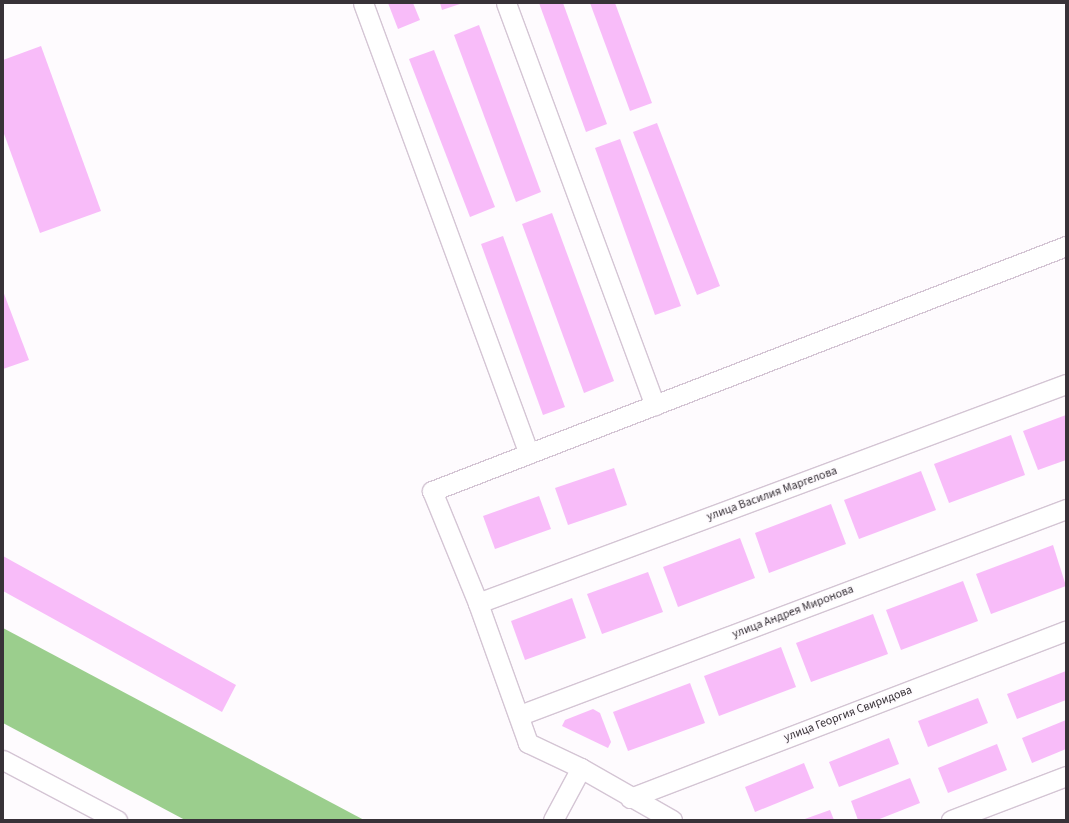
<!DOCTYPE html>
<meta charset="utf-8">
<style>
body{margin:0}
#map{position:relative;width:1069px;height:823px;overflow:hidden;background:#fefbfe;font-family:"Source Sans 3",sans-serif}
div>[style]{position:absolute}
.forest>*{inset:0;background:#9bce8d}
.building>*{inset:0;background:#f8bcf9}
.roads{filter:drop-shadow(1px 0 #d4c5d4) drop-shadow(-1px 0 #d4c5d4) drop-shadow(0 1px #d4c5d4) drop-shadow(0 -1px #d4c5d4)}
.minor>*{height:19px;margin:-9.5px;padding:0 9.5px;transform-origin:9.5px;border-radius:9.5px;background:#fff}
span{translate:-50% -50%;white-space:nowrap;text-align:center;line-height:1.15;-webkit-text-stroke:4px #fefbfe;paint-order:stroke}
.street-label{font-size:12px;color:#383238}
.frame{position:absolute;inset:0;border:4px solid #383238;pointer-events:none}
</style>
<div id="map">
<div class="forest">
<div style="clip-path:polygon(3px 628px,364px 820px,185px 820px,3px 723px)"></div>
</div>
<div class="building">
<div style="clip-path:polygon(388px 3px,413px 3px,420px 20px,398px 29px)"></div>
<div style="clip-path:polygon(440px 3px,463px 3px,442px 10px)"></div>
<div style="clip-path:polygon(539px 3px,563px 3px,607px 124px,586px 132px)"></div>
<div style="clip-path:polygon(590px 3px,615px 3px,652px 103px,630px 111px)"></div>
<div style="clip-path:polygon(479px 25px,541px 192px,516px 202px,454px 35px)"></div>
<div style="clip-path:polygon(41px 46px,101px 211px,40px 233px,3px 131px,3px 60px)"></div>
<div style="clip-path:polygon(434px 50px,495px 207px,470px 217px,409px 59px)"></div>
<div style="clip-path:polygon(657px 123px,720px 286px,697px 295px,633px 132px)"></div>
<div style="clip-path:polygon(620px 139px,681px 306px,655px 315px,595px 148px)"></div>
<div style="clip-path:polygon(552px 213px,614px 381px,584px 393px,522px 224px)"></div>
<div style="clip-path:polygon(503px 236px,565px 407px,543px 415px,481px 244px)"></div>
<div style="clip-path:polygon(3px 291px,29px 360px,3px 369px)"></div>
<div style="clip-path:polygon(1066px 415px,1066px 460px,1038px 470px,1023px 431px)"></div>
<div style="clip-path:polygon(1011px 435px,1025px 475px,949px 503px,934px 464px)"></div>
<div style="clip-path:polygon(614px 468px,627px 505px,568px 525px,555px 488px)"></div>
<div style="clip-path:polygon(921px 471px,936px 510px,859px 539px,844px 500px)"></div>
<div style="clip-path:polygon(539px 496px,551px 529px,495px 549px,483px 516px)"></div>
<div style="clip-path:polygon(831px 504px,846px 544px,769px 573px,755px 533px)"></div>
<div style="clip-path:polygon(740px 538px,755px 578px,678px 607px,663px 567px)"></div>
<div style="clip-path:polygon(1053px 545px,1066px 586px,991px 614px,976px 574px)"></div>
<div style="clip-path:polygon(3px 556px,236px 685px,222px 712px,3px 591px)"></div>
<div style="clip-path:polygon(648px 572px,663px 612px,602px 634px,587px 594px)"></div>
<div style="clip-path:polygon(963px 581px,978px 621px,901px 650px,886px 610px)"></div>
<div style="clip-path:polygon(572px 598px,586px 638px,525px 660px,511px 621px)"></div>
<div style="clip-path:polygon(873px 614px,888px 654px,811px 682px,796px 643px)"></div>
<div style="clip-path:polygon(781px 647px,796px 687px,719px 716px,704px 676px)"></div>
<div style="clip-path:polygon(1066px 671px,1066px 700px,1017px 719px,1007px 694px)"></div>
<div style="clip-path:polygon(690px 683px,705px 723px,628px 751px,613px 712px)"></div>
<div style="clip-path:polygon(978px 698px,988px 723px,928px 747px,918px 721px)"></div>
<div style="clip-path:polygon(593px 709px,600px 713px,611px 742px,608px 748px,562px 726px,565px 720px)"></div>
<div style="clip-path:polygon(1066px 720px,1066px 749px,1032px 763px,1022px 738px)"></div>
<div style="clip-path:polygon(889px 738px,899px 764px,839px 787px,829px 762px)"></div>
<div style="clip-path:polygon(997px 744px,1007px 770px,948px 793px,938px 768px)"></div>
<div style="clip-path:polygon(804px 763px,814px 788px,755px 812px,745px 787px)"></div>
<div style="clip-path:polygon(910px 778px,920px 803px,877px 820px,858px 820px,851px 801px)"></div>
<div style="clip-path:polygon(830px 810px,834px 820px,802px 820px)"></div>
</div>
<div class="roads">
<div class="minor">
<div style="left:363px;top:3px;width:480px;rotate:69.8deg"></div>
<div style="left:506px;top:3px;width:429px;rotate:69.7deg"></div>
<div style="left:478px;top:603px;width:627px;rotate:-20.43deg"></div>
<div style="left:520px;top:715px;width:584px;rotate:-20.67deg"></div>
<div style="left:3px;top:760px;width:129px;rotate:27.8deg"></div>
<div style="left:630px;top:798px;width:467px;rotate:-21deg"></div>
<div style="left:553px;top:820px;width:59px;rotate:-61.7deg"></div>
<div style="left:672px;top:820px;width:105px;rotate:-150.3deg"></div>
<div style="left:581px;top:768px;width:59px;rotate:-154.7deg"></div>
<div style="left:528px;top:743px;width:149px;rotate:-109.7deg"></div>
<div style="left:478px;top:603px;width:121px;rotate:-112.3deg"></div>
<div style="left:432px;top:491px;width:680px;rotate:-21.13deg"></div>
<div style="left:951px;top:820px;width:123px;rotate:-20.9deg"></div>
</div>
</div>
<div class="street-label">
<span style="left:772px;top:494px;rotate:-20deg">улица Василия Маргелова</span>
<span style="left:793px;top:612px;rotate:-21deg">улица Андрея Миронова</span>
<span style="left:848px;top:714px;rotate:-21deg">улица Георгия Свиридова</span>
</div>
<div class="frame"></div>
</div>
